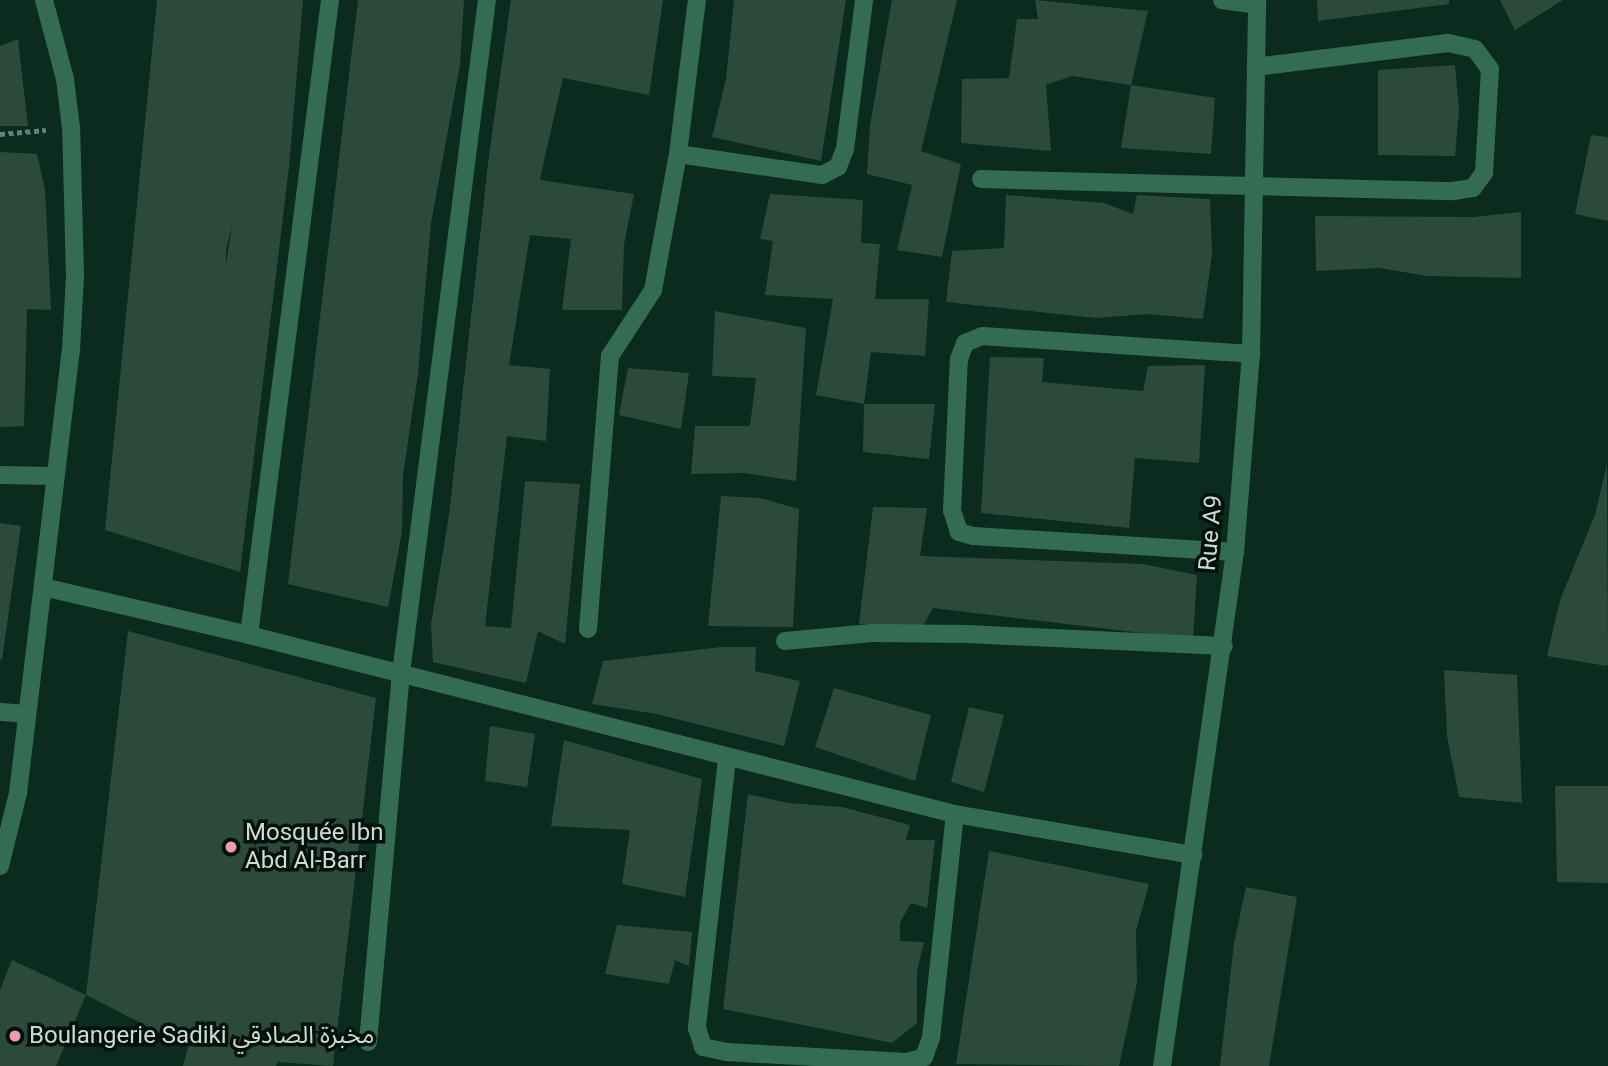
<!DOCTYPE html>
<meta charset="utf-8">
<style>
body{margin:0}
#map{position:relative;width:1608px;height:1066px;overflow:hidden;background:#0a2b1e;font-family:Roboto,"Noto Sans Arabic",sans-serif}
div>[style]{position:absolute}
.building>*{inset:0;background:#2b4a3c}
.path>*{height:4.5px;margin-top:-2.25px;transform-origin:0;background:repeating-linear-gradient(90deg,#678075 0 5px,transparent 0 8.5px)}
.minor>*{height:18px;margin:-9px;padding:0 9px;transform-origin:9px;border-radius:9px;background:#346c53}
.dots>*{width:19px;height:19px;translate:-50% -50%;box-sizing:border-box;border:4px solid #04100a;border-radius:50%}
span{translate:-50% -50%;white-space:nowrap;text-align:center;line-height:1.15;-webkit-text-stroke:7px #04100a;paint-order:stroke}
.street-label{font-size:24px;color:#cbdcd3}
.poi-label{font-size:24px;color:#cbdcd3}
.left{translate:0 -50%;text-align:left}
</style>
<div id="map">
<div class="building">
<div style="clip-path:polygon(evenodd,157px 0,303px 0,289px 167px,240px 572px,105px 530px,157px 0,232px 225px,226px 265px,226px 250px,232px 225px)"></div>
<div style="clip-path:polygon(358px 0,464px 0,460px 65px,431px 223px,418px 373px,403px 476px,402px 532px,388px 607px,288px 584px)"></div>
<div style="clip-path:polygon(511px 0,663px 0,649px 95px,563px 78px,544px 161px,540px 180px,634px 194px,624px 244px,622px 310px,562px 310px,571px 239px,530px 235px,509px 365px,550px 369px,546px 441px,507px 436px,485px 626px,511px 628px,525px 481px,580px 484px,565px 644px,538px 631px,526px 683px,433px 662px,431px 624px,449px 515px,489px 155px)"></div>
<div style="clip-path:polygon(734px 0,846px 0,821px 161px,712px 137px,726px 79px)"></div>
<div style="clip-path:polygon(892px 0,957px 0,921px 151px,961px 164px,942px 257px,897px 250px,912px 185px,867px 174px,870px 125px)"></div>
<div style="clip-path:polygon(1035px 0,1148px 11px,1131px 85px,1072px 76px,1046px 85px,1051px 151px,961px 143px,962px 79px,1009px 78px,1017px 19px,1038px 19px)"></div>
<div style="clip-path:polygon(1317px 0,1449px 0,1449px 4px,1318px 21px)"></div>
<div style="clip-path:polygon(1500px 0,1563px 0,1515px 30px)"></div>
<div style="clip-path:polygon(18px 39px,28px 126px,0 126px,0 46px)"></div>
<div style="clip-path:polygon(1455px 65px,1459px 111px,1455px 156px,1378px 155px,1378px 70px)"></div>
<div style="clip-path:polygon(1131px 85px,1215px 98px,1211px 154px,1121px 148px)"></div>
<div style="clip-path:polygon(1591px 135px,1608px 137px,1608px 221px,1575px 214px)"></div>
<div style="clip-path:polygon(0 152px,37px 154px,45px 190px,51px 310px,27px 309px,24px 426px,0 427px)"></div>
<div style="clip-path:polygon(770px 194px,863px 200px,861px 243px,880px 244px,875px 299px,929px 299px,925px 356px,871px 352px,864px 404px,935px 404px,929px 459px,863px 452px,864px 404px,816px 395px,833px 299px,765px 295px,773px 241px,760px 239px)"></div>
<div style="clip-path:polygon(1006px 195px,1104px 203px,1133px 214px,1137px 195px,1210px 199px,1212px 254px,1203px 319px,1148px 314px,1096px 318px,946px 302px,952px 251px,1004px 248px)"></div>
<div style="clip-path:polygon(1521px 212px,1521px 278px,1428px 276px,1379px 268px,1316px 271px,1315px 216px,1473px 217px)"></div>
<div style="clip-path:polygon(715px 311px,806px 328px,796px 481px,744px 473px,691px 474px,695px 426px,750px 426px,756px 378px,712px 376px)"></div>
<div style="clip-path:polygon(990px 357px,1044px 358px,1042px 382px,1143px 391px,1148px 366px,1205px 365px,1199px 463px,1135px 458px,1129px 528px,981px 513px)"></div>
<div style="clip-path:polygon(628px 368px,689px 373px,681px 429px,619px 415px)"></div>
<div style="clip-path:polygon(1607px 464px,1608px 662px,1607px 666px,1547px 656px,1560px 600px,1595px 515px)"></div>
<div style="clip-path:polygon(721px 496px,760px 498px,799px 509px,793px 627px,708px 626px)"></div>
<div style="clip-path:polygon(873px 507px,927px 508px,920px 556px,1143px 564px,1197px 575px,1193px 639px,933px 608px,923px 626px,859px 624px)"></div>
<div style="clip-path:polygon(0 523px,21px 526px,2px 660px,0 659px)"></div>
<div style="clip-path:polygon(128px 631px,376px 698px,333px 1066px,278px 1062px,276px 1066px,183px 1066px,188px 1047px,86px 995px)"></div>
<div style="clip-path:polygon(721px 647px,756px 647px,755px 671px,800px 681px,784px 746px,657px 714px,592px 704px,603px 661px)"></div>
<div style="clip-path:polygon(1444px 670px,1517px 675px,1522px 803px,1459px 797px,1447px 736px)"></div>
<div style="clip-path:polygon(834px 688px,931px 715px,915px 781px,815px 747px)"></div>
<div style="clip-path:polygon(969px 707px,1004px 715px,984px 792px,951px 782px)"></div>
<div style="clip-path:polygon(490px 726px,535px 734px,527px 787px,485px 781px)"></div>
<div style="clip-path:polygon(564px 740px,702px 779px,685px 897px,622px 884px,630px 830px,551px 826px)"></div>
<div style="clip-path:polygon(1555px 786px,1608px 786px,1608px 883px,1557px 882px)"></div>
<div style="clip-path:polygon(748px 794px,788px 803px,842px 807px,910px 825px,906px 840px,935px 840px,927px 908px,911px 903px,900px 923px,900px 941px,924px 942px,917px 971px,917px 1023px,892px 1043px,723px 1009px)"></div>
<div style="clip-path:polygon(989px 851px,1149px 884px,1136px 931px,1137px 983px,1119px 1066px,956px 1064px)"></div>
<div style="clip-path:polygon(1246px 887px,1297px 897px,1269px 1066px,1220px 1066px,1234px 943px)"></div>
<div style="clip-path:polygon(617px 925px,692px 932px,689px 966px,675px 960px,669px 984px,605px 974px)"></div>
<div style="clip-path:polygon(12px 960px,86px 995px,56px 1066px,0 1066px,0 990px)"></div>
</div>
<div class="path">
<div style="left:0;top:134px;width:46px;rotate:-5deg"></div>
</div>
<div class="minor">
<div style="left:1222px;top:0;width:35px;rotate:8deg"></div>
<div style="left:678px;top:154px;width:146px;rotate:8.3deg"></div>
<div style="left:822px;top:175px;width:18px;rotate:-27deg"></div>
<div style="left:838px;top:167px;width:19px;rotate:-69deg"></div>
<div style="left:845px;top:149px;width:150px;rotate:-82.7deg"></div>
<div style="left:981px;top:179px;width:472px;rotate:1.5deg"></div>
<div style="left:1453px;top:191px;width:20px;rotate:-9deg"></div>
<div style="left:1473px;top:188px;width:19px;rotate:-54deg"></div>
<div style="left:1484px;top:173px;width:104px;rotate:-86.7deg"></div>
<div style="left:1490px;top:69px;width:25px;rotate:-127deg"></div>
<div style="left:1475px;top:49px;width:28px;rotate:-167deg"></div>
<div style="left:1448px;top:43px;width:194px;rotate:172.9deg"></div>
<div style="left:0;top:475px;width:55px;rotate:1deg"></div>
<div style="left:1235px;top:552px;width:262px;rotate:-176.5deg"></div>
<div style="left:973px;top:536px;width:15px;rotate:-164deg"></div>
<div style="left:959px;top:532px;width:22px;rotate:-108deg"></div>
<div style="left:952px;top:511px;width:152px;rotate:-87.4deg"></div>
<div style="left:959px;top:359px;width:17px;rotate:-69deg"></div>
<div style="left:965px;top:343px;width:18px;rotate:-22deg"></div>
<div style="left:982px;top:336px;width:270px;rotate:3.8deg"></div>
<div style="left:43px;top:587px;width:212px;rotate:13.1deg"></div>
<div style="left:249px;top:635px;width:728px;rotate:14.23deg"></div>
<div style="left:955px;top:814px;width:242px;rotate:9.8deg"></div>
<div style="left:588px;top:629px;width:274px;rotate:-85.4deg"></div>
<div style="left:610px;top:356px;width:79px;rotate:-56.9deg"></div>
<div style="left:653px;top:290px;width:138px;rotate:-79.6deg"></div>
<div style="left:678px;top:154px;width:155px;rotate:-83deg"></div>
<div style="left:249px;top:635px;width:640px;rotate:-82.73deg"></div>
<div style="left:785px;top:641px;width:87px;rotate:-5.3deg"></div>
<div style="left:872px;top:633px;width:95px;rotate:0.6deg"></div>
<div style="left:967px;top:634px;width:257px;rotate:2.7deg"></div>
<div style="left:0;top:712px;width:27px;rotate:4deg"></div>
<div style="left:727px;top:759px;width:271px;rotate:96.4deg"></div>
<div style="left:697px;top:1028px;width:20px;rotate:72deg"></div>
<div style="left:703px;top:1047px;width:24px;rotate:12deg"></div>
<div style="left:726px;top:1052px;width:181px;rotate:3.2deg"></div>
<div style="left:907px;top:1062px;width:18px;rotate:-16deg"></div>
<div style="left:924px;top:1057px;width:20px;rotate:-70deg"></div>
<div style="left:931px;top:1038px;width:225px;rotate:-83.9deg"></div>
<div style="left:0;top:866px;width:75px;rotate:-76.1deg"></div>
<div style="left:18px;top:793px;width:446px;rotate:-83.2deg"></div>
<div style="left:71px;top:350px;width:74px;rotate:-86.9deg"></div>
<div style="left:75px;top:276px;width:148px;rotate:-91.5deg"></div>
<div style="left:71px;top:128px;width:49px;rotate:-97deg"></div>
<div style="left:65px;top:79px;width:82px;rotate:-104.9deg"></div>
<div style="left:368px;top:1042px;width:370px;rotate:-84.9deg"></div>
<div style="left:401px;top:673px;width:678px;rotate:-82.72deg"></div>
<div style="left:1162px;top:1066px;width:519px;rotate:-81.92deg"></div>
<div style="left:1235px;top:552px;width:199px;rotate:-85.4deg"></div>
<div style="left:1251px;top:354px;width:354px;rotate:-89deg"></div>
</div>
<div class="dots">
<div style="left:231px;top:847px;background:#f09ab7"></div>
<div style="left:15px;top:1036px;background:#f09ab7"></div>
</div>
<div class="street-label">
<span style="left:1211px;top:533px;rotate:-85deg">Rue A9</span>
</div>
<div class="poi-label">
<span class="left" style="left:245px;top:847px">Mosquée Ibn<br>Abd Al-Barr</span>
<span class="left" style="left:29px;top:1036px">Boulangerie Sadiki مخبزة الصادقي</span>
</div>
</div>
